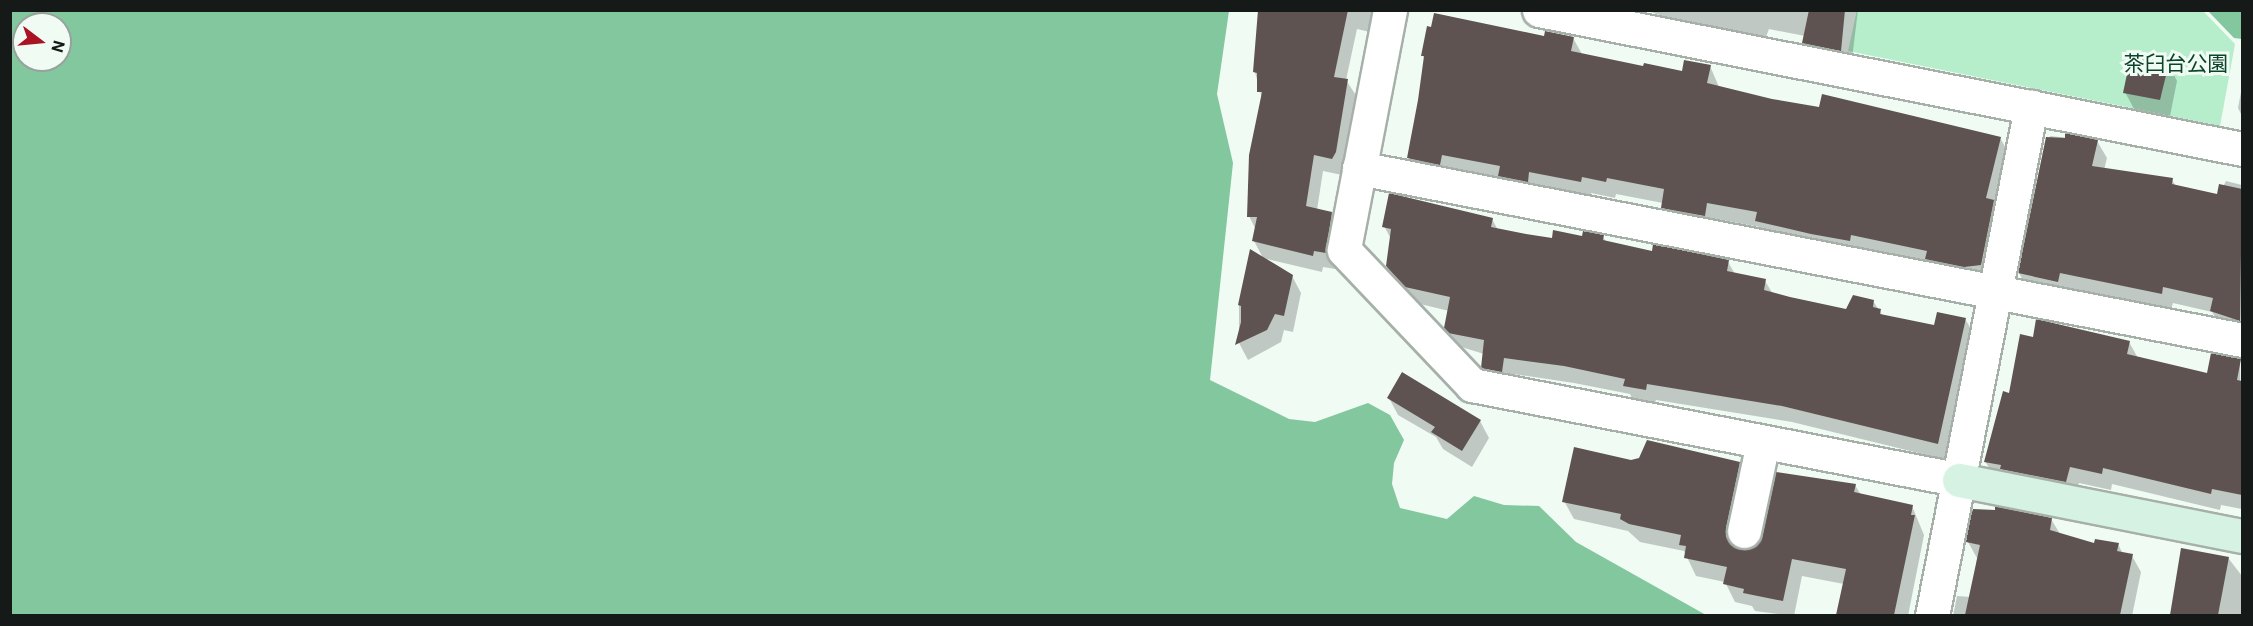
<!DOCTYPE html>
<meta charset="utf-8">
<style>
body{margin:0}
#map{position:relative;width:2253px;height:626px;overflow:hidden;background:#f0fbf4;font-family:Roboto,"Noto Sans JP",sans-serif}
div>[style]{position:absolute}
.green>*{inset:0;background:#b6edcb}
.forest>*{inset:0;background:#82c79d}
.shadow>*{inset:0;background:#0003}
.building>*{inset:0;background:#5f5352}
.roads{filter:drop-shadow(2px 0 #a6b0a9) drop-shadow(-2px 0 #a6b0a9) drop-shadow(0 2px #a6b0a9) drop-shadow(0 -2px #a6b0a9)}
.street>*{height:33px;margin:-16.5px;padding:0 16.5px;transform-origin:16.5px;border-radius:16.5px;background:#fff}
.secondary>*{height:33px;margin:-16.5px;padding:0 16.5px;transform-origin:16.5px;border-radius:16.5px;background:#d6f2e2}
span{translate:-50% -50%;white-space:nowrap;text-align:center;line-height:1.15;-webkit-text-stroke:6px #f0fbf4;paint-order:stroke}
.park-label{font-size:21px;color:#0c4329}
.frame{position:absolute;inset:0;border:12px solid #151917;pointer-events:none}
.north{position:absolute;left:12px;top:12px;width:60px;height:60px;box-sizing:border-box;background:#f0fbf4;border:2px solid #98a19c;border-radius:50%;rotate:106deg;font-size:16px;font-weight:700;line-height:24px;text-align:center;color:#151917}
.north::after{content:'';display:block;margin:auto;width:21px;height:27px;background:#a91324;clip-path:polygon(50% 0,100% 100%,50% 72%,0 100%)}
</style>
<div id="map">
<div class="green">
<div style="clip-path:polygon(1857px 10px,2203px 11px,2235px 44px,2220px 126px,1848px 51px)"></div>
</div>
<div class="forest">
<div style="clip-path:polygon(evenodd,10px 11px,1229px 11px,1217px 94px,1233px 163px,1210px 380px,1289px 419px,1315px 422px,1368px 403px,1390px 415px,1404px 440px,1394px 463px,1392px 484px,1400px 508px,1447px 519px,1474px 496px,1504px 505px,1539px 506px,1576px 542px,1706px 615px,11px 615px,10px 11px,24px 24px,60px 24px,60px 60px,24px 60px,24px 24px)"></div>
<div style="clip-path:polygon(2208px 11px,2242px 11px,2242px 39px,2234px 38px)"></div>
</div>
<div class="shadow">
<div style="clip-path:polygon(1260px 10px,1374px 10px,1370px 32px,1357px 29px,1346px 80px,1357px 97px,1342px 175px,1323px 171px,1317px 210px,1331px 213px,1341px 230px,1335px 269px,1323px 267px,1322px 272px,1263px 258px,1254px 241px,1256px 230px,1249px 216px,1262px 99px,1255px 72px)"></div>
<div style="clip-path:polygon(1593px 10px,1634px 10px,1665px 17px,1646px 10px,1858px 10px,1851px 67px,1814px 59px,1804px 43px,1805px 36px,1769px 29px,1766px 37px,1759px 38px)"></div>
<div style="clip-path:polygon(1545px 38px,1573px 38px,1582px 54px,1644px 68px,1683px 73px,1710px 66px,1719px 87px,1771px 100px,2000px 138px,2010px 155px,1989px 283px,1766px 237px,1760px 227px,1716px 219px,1714px 232px,1672px 224px,1663px 203px,1616px 194px,1615px 198px,1591px 193px,1590px 198px,1419px 175px,1409px 158px,1425px 60px,1423px 56px)"></div>
<div style="clip-path:polygon(2168px 64px,2177px 81px,2170px 116px,2134px 109px,2125px 92px)"></div>
<div style="clip-path:polygon(2242px 87px,2242px 116px,2238px 108px)"></div>
<div style="clip-path:polygon(2050px 136px,2097px 141px,2107px 158px,2104px 170px,2172px 180px,2176px 186px,2218px 196px,2226px 181px,2242px 185px,2242px 334px,2221px 327px,2212px 312px,2173px 303px,2171px 310px,2069px 289px,2067px 298px,2029px 290px,2019px 273px)"></div>
<div style="clip-path:polygon(1492px 219px,1498px 230px,1553px 239px,1603px 237px,1607px 243px,1653px 253px,1728px 262px,1735px 274px,1765px 281px,1773px 294px,1847px 311px,1873px 301px,1883px 316px,1936px 327px,1965px 319px,1975px 335px,1947px 460px,1792px 422px,1656px 400px,1654px 406px,1634px 402px,1630px 394px,1574px 383px,1513px 374px,1511px 387px,1493px 384px,1483px 367px,1484px 354px,1455px 345px,1446px 328px,1449px 311px,1416px 303px,1397px 282px,1387px 266px,1391px 239px,1384px 226px)"></div>
<div style="clip-path:polygon(1292px 276px,1301px 293px,1293px 332px,1284px 330px,1281px 342px,1248px 360px,1239px 343px,1239px 305px)"></div>
<div style="clip-path:polygon(2035px 338px,2129px 342px,2138px 358px,2209px 375px,2240px 360px,2242px 509px,2221px 505px,2220px 510px,2112px 484px,2111px 490px,2079px 483px,2075px 498px,1995px 478px,1985px 461px)"></div>
<div style="clip-path:polygon(1389px 398px,1480px 421px,1489px 438px,1472px 467px,1443px 449px,1436px 437px,1398px 415px)"></div>
<div style="clip-path:polygon(1630px 461px,1739px 463px,1749px 481px,1735px 547px,1741px 551px,1759px 545px,1855px 485px,1861px 495px,1912px 506px,1924px 535px,1908px 616px,1838px 616px,1844px 584px,1802px 576px,1794px 616px,1755px 611px,1752px 606px,1735px 602px,1725px 582px,1696px 576px,1684px 551px,1640px 542px,1628px 531px,1574px 519px,1564px 501px)"></div>
<div style="clip-path:polygon(2051px 519px,2060px 534px,2096px 545px,2118px 544px,2123px 554px,2132px 556px,2141px 572px,2132px 616px,1953px 616px,1957px 596px,1971px 597px,1977px 558px,1968px 542px)"></div>
<div style="clip-path:polygon(2182px 550px,2229px 559px,2242px 576px,2242px 616px,2171px 616px)"></div>
</div>
<div class="building">
<div style="clip-path:polygon(1258px 10px,1348px 10px,1334px 77px,1348px 79px,1336px 152px,1332px 159px,1314px 155px,1306px 206px,1332px 212px,1326px 253px,1314px 251px,1313px 256px,1252px 241px,1257px 217px,1247px 217px,1249px 155px,1262px 92px,1257px 92px,1257px 73px,1253px 72px)"></div>
<div style="clip-path:polygon(1809px 10px,1845px 10px,1841px 51px,1802px 43px)"></div>
<div style="clip-path:polygon(1434px 13px,1544px 36px,1545px 31px,1574px 37px,1571px 51px,1643px 66px,1644px 63px,1682px 71px,1684px 60px,1711px 65px,1707px 83px,1772px 99px,1819px 107px,1822px 94px,2001px 137px,1986px 198px,1994px 200px,1981px 265px,1964px 267px,1925px 259px,1927px 251px,1851px 235px,1850px 241px,1811px 234px,1755px 221px,1757px 212px,1707px 203px,1705px 216px,1661px 208px,1664px 189px,1607px 178px,1606px 182px,1582px 177px,1581px 182px,1529px 172px,1528px 182px,1498px 176px,1500px 166px,1442px 155px,1440px 165px,1407px 158px,1418px 100px,1424px 56px,1421px 56px,1427px 26px,1431px 27px)"></div>
<div style="clip-path:polygon(2131px 55px,2169px 63px,2160px 100px,2123px 93px)"></div>
<div style="clip-path:polygon(2065px 133px,2098px 140px,2092px 166px,2173px 178px,2172px 184px,2217px 194px,2219px 184px,2242px 189px,2240px 321px,2210px 311px,2213px 298px,2163px 287px,2162px 294px,2060px 273px,2058px 282px,2018px 273px,2046px 137px,2065px 138px)"></div>
<div style="clip-path:polygon(1389px 193px,1493px 218px,1491px 227px,1526px 234px,1552px 238px,1553px 230px,1582px 236px,1583px 231px,1604px 235px,1603px 240px,1652px 251px,1653px 244px,1729px 260px,1727px 271px,1766px 279px,1764px 290px,1790px 297px,1846px 309px,1853px 295px,1874px 300px,1873px 307px,1881px 309px,1880px 314px,1934px 325px,1937px 312px,1966px 318px,1938px 444px,1782px 406px,1647px 384px,1646px 390px,1623px 386px,1625px 379px,1564px 366px,1504px 358px,1502px 372px,1481px 368px,1484px 340px,1448px 333px,1444px 328px,1450px 297px,1405px 287px,1386px 266px,1391px 229px,1382px 227px)"></div>
<div style="clip-path:polygon(1250px 249px,1293px 275px,1284px 316px,1275px 314px,1267px 330px,1235px 345px,1241px 322px,1241px 306px,1238px 305px)"></div>
<div style="clip-path:polygon(2036px 319px,2130px 341px,2127px 354px,2207px 373px,2211px 353px,2241px 359px,2237px 380px,2242px 381px,2242px 495px,2212px 489px,2211px 494px,2103px 468px,2102px 474px,2070px 467px,2066px 482px,2000px 469px,2001px 465px,1984px 462px,2003px 391px,2009px 393px,2020px 334px,2033px 337px)"></div>
<div style="clip-path:polygon(1402px 372px,1481px 420px,1462px 451px,1431px 432px,1435px 427px,1387px 398px)"></div>
<div style="clip-path:polygon(1647px 440px,1740px 462px,1726px 528px,1726px 537px,1740px 549px,1750px 549px,1762px 535px,1776px 472px,1856px 484px,1854px 492px,1913px 505px,1911px 515px,1915px 515px,1894px 615px,1836px 615px,1846px 569px,1792px 559px,1783px 601px,1743px 593px,1744px 589px,1723px 584px,1727px 567px,1684px 558px,1686px 546px,1679px 545px,1681px 535px,1629px 524px,1620px 519px,1621px 514px,1562px 502px,1574px 447px,1631px 460px,1639px 458px)"></div>
<div style="clip-path:polygon(1995px 506px,2052px 518px,2050px 530px,2094px 543px,2095px 539px,2119px 543px,2117px 551px,2133px 554px,2120px 615px,1965px 615px,1980px 545px,1966px 542px,1969px 522px,1973px 509px,1995px 510px)"></div>
<div style="clip-path:polygon(2181px 548px,2229px 557px,2218px 615px,2170px 615px)"></div>
</div>
<div class="roads">
<div class="street">
<div style="left:1390px;top:10px;width:244px;rotate:100.9deg"></div>
<div style="left:1344px;top:250px;width:186px;rotate:46.5deg"></div>
<div style="left:1472px;top:385px;width:496px;rotate:11deg"></div>
<div style="left:1539px;top:10px;width:717px;rotate:11.18deg"></div>
<div style="left:1359px;top:168px;width:900px;rotate:11.02deg"></div>
<div style="left:1744px;top:531px;width:91px;rotate:-77.9deg"></div>
<div style="left:1932px;top:616px;width:519px;rotate:-78.99deg"></div>
</div>
<div class="secondary">
<div style="left:1959px;top:480px;width:288px;rotate:11.2deg"></div>
</div>
</div>
<div class="park-label">
<span style="left:2176px;top:64px">茶臼台公園</span>
</div>
<div class="frame"></div>
<div class="north">N</div>
</div>
